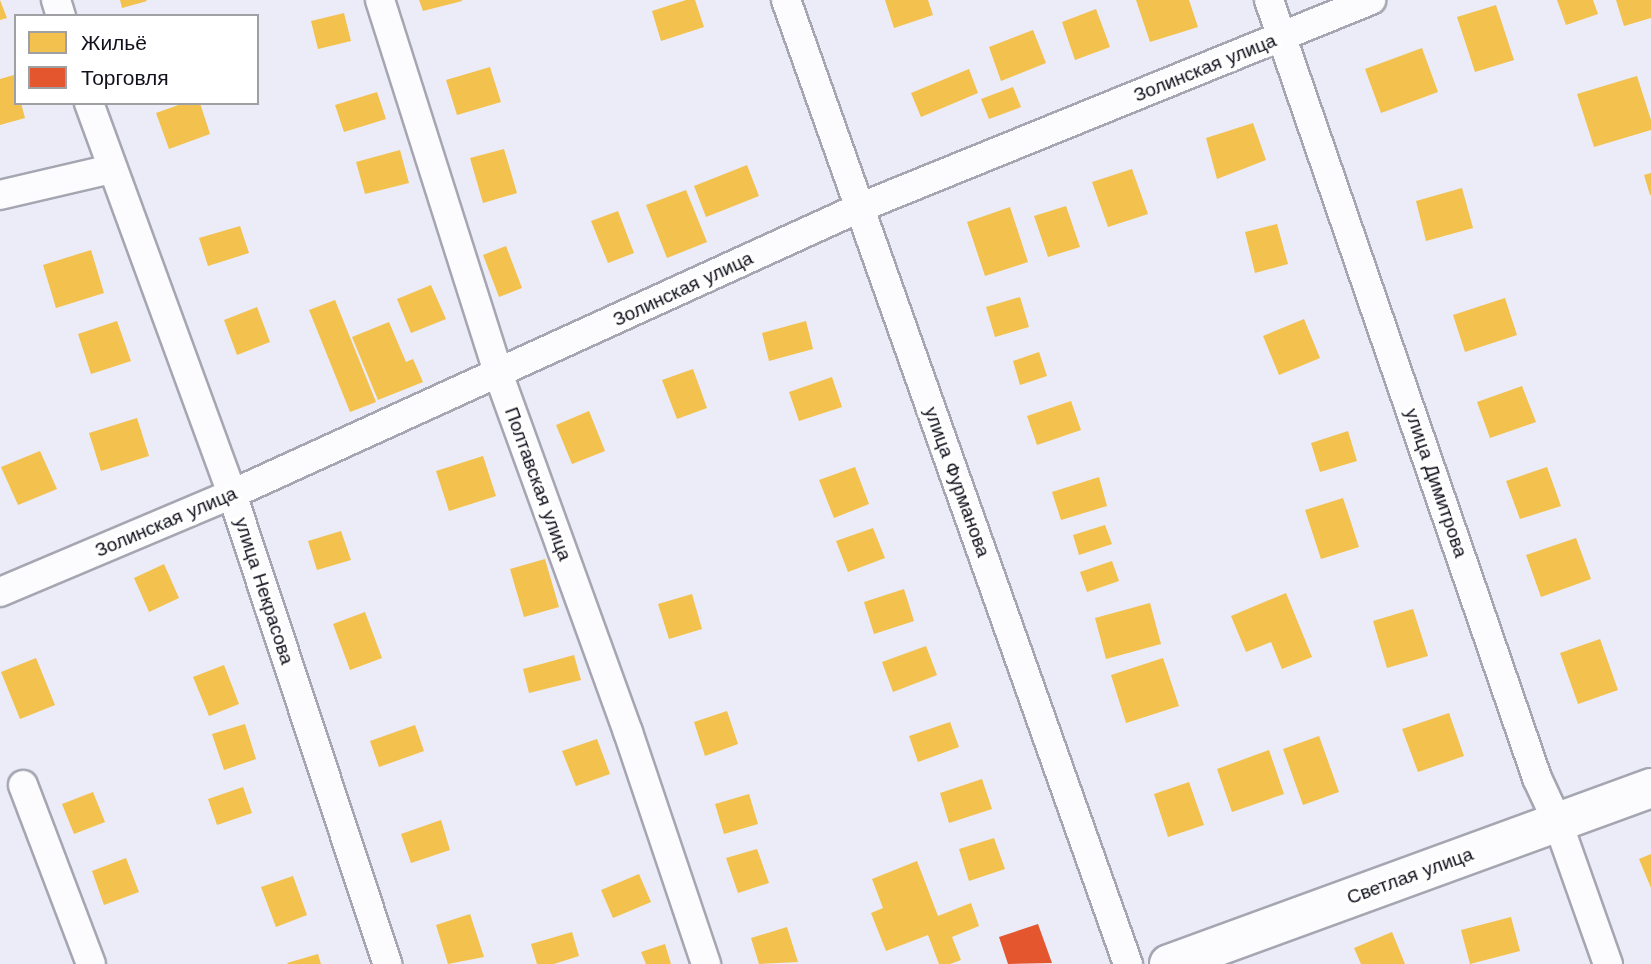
<!DOCTYPE html>
<meta charset="utf-8">
<style>
body{margin:0}
#map{position:relative;width:1651px;height:964px;overflow:hidden;background:#ebecf7;font-family:"Work Sans",sans-serif}
div>[style]{position:absolute}
.homes>*{inset:0;background:#f2c14e}
.shops>*{inset:0;background:#e4572e}
.roads{filter:drop-shadow(2px 0 #a5a6b1) drop-shadow(-2px 0 #a5a6b1) drop-shadow(0 2px #a5a6b1) drop-shadow(0 -2px #a5a6b1)}
.street>*{height:28px;margin:-14px;padding:0 14px;transform-origin:14px;border-radius:14px;background:#fcfcfe}
.secondary>*{height:38px;margin:-19px;padding:0 19px;transform-origin:19px;border-radius:19px;background:#fcfcfe}
span{translate:-50% -50%;white-space:nowrap;text-align:center;line-height:1.15;-webkit-text-stroke:7px #fff;paint-order:stroke}
.street-label{font-size:19px;color:#10111c}
.legend{position:absolute;left:14px;top:14px;width:245px;height:91px;box-sizing:border-box;background:#fff;border:2px solid #9fa0a4;margin:0;padding:9px 12px;list-style:none;font-size:21px;color:#10111c}
.legend li{display:flex;align-items:center;gap:14px;height:35px}
.legend b{width:35px;border:2px solid #9fa0a4}
</style>
<div id="map">
<div class="homes">
<div style="clip-path:polygon(0 0,7px 18px,0 20px)"></div>
<div style="clip-path:polygon(120px 0,146px 0,147px 1px,122px 8px)"></div>
<div style="clip-path:polygon(419px 0,462px 0,462px 1px,423px 11px)"></div>
<div style="clip-path:polygon(686px 0,695px 0,704px 27px,661px 41px,652px 11px)"></div>
<div style="clip-path:polygon(885px 0,928px 0,933px 15px,894px 28px)"></div>
<div style="clip-path:polygon(1136px 0,1189px 0,1198px 27px,1150px 42px)"></div>
<div style="clip-path:polygon(1557px 0,1593px 0,1598px 14px,1566px 25px)"></div>
<div style="clip-path:polygon(1616px 0,1651px 0,1651px 18px,1624px 26px)"></div>
<div style="clip-path:polygon(1496px 5px,1514px 60px,1475px 72px,1457px 17px)"></div>
<div style="clip-path:polygon(1096px 9px,1110px 47px,1075px 60px,1062px 22px)"></div>
<div style="clip-path:polygon(344px 13px,351px 41px,318px 49px,311px 21px)"></div>
<div style="clip-path:polygon(1033px 30px,1046px 63px,1001px 81px,989px 47px)"></div>
<div style="clip-path:polygon(1422px 48px,1438px 92px,1381px 113px,1365px 69px)"></div>
<div style="clip-path:polygon(490px 67px,501px 102px,457px 115px,446px 80px)"></div>
<div style="clip-path:polygon(969px 69px,978px 93px,921px 117px,911px 93px)"></div>
<div style="clip-path:polygon(14px 75px,16px 103px,21px 103px,25px 118px,0 125px,0 79px)"></div>
<div style="clip-path:polygon(1637px 76px,1651px 120px,1651px 130px,1594px 147px,1577px 94px)"></div>
<div style="clip-path:polygon(1013px 87px,1021px 107px,989px 119px,981px 99px)"></div>
<div style="clip-path:polygon(377px 92px,386px 119px,344px 132px,335px 105px)"></div>
<div style="clip-path:polygon(184px 103px,200px 103px,210px 134px,169px 149px,156px 113px)"></div>
<div style="clip-path:polygon(1253px 123px,1266px 160px,1217px 179px,1206px 138px)"></div>
<div style="clip-path:polygon(504px 149px,517px 193px,483px 203px,470px 158px)"></div>
<div style="clip-path:polygon(400px 150px,409px 183px,365px 194px,356px 162px)"></div>
<div style="clip-path:polygon(747px 165px,759px 196px,706px 217px,694px 186px)"></div>
<div style="clip-path:polygon(1132px 169px,1148px 214px,1108px 227px,1092px 182px)"></div>
<div style="clip-path:polygon(1651px 173px,1651px 195px,1650px 195px,1644px 175px)"></div>
<div style="clip-path:polygon(1462px 188px,1473px 228px,1426px 241px,1416px 201px)"></div>
<div style="clip-path:polygon(686px 190px,707px 242px,667px 258px,646px 205px)"></div>
<div style="clip-path:polygon(1066px 206px,1080px 247px,1048px 257px,1034px 216px)"></div>
<div style="clip-path:polygon(1010px 207px,1028px 262px,985px 276px,967px 222px)"></div>
<div style="clip-path:polygon(618px 211px,634px 253px,608px 263px,591px 221px)"></div>
<div style="clip-path:polygon(1277px 224px,1288px 264px,1255px 273px,1245px 232px)"></div>
<div style="clip-path:polygon(240px 226px,249px 253px,208px 266px,199px 238px)"></div>
<div style="clip-path:polygon(506px 246px,522px 288px,499px 297px,483px 255px)"></div>
<div style="clip-path:polygon(91px 250px,104px 293px,56px 308px,43px 265px)"></div>
<div style="clip-path:polygon(431px 285px,446px 319px,411px 333px,397px 299px)"></div>
<div style="clip-path:polygon(1020px 297px,1029px 327px,995px 337px,986px 307px)"></div>
<div style="clip-path:polygon(1505px 298px,1517px 335px,1465px 352px,1453px 315px)"></div>
<div style="clip-path:polygon(335px 300px,376px 402px,350px 412px,309px 310px)"></div>
<div style="clip-path:polygon(257px 307px,270px 342px,237px 355px,224px 320px)"></div>
<div style="clip-path:polygon(1304px 319px,1320px 358px,1279px 375px,1263px 336px)"></div>
<div style="clip-path:polygon(117px 321px,131px 361px,91px 374px,78px 334px)"></div>
<div style="clip-path:polygon(806px 321px,813px 349px,769px 361px,762px 333px)"></div>
<div style="clip-path:polygon(389px 322px,406px 362px,413px 359px,423px 382px,378px 400px,352px 337px)"></div>
<div style="clip-path:polygon(1039px 352px,1047px 376px,1020px 385px,1013px 361px)"></div>
<div style="clip-path:polygon(693px 369px,707px 408px,677px 419px,662px 380px)"></div>
<div style="clip-path:polygon(832px 377px,842px 407px,799px 421px,789px 392px)"></div>
<div style="clip-path:polygon(1522px 386px,1536px 422px,1490px 438px,1477px 402px)"></div>
<div style="clip-path:polygon(1071px 401px,1081px 430px,1037px 445px,1027px 416px)"></div>
<div style="clip-path:polygon(589px 411px,605px 451px,572px 464px,556px 425px)"></div>
<div style="clip-path:polygon(137px 418px,149px 456px,101px 471px,89px 433px)"></div>
<div style="clip-path:polygon(1348px 431px,1357px 461px,1320px 472px,1311px 443px)"></div>
<div style="clip-path:polygon(40px 451px,57px 489px,18px 505px,1px 467px)"></div>
<div style="clip-path:polygon(483px 456px,496px 496px,449px 511px,436px 471px)"></div>
<div style="clip-path:polygon(855px 467px,869px 504px,834px 518px,819px 480px)"></div>
<div style="clip-path:polygon(1547px 467px,1561px 506px,1520px 519px,1506px 481px)"></div>
<div style="clip-path:polygon(1099px 477px,1107px 506px,1061px 520px,1052px 492px)"></div>
<div style="clip-path:polygon(1343px 498px,1359px 547px,1321px 559px,1305px 510px)"></div>
<div style="clip-path:polygon(1105px 525px,1112px 544px,1079px 555px,1073px 535px)"></div>
<div style="clip-path:polygon(873px 528px,885px 558px,848px 572px,836px 541px)"></div>
<div style="clip-path:polygon(341px 531px,351px 560px,317px 570px,308px 541px)"></div>
<div style="clip-path:polygon(1576px 538px,1591px 579px,1541px 597px,1526px 555px)"></div>
<div style="clip-path:polygon(545px 559px,559px 607px,524px 617px,510px 569px)"></div>
<div style="clip-path:polygon(1112px 561px,1119px 581px,1087px 592px,1080px 572px)"></div>
<div style="clip-path:polygon(164px 564px,179px 598px,149px 612px,134px 578px)"></div>
<div style="clip-path:polygon(904px 589px,914px 621px,874px 634px,864px 602px)"></div>
<div style="clip-path:polygon(1286px 593px,1312px 657px,1282px 669px,1271px 642px,1246px 652px,1231px 616px)"></div>
<div style="clip-path:polygon(692px 594px,702px 629px,669px 639px,658px 604px)"></div>
<div style="clip-path:polygon(1150px 603px,1161px 644px,1106px 659px,1095px 618px)"></div>
<div style="clip-path:polygon(1413px 609px,1428px 656px,1387px 668px,1373px 621px)"></div>
<div style="clip-path:polygon(365px 612px,382px 658px,350px 670px,333px 624px)"></div>
<div style="clip-path:polygon(1600px 639px,1618px 690px,1578px 704px,1560px 653px)"></div>
<div style="clip-path:polygon(926px 646px,937px 675px,893px 692px,882px 662px)"></div>
<div style="clip-path:polygon(574px 655px,581px 680px,529px 693px,523px 669px)"></div>
<div style="clip-path:polygon(36px 658px,55px 705px,20px 719px,1px 672px)"></div>
<div style="clip-path:polygon(1163px 658px,1179px 706px,1126px 723px,1111px 675px)"></div>
<div style="clip-path:polygon(224px 665px,239px 704px,209px 716px,193px 677px)"></div>
<div style="clip-path:polygon(727px 711px,738px 744px,705px 756px,694px 722px)"></div>
<div style="clip-path:polygon(1449px 713px,1464px 756px,1418px 772px,1402px 729px)"></div>
<div style="clip-path:polygon(950px 722px,959px 747px,918px 762px,909px 736px)"></div>
<div style="clip-path:polygon(245px 724px,256px 759px,224px 770px,212px 734px)"></div>
<div style="clip-path:polygon(415px 725px,424px 751px,379px 767px,370px 741px)"></div>
<div style="clip-path:polygon(1319px 736px,1339px 792px,1303px 805px,1283px 749px)"></div>
<div style="clip-path:polygon(597px 739px,610px 774px,576px 786px,562px 751px)"></div>
<div style="clip-path:polygon(1269px 750px,1284px 794px,1232px 812px,1217px 769px)"></div>
<div style="clip-path:polygon(982px 779px,992px 809px,949px 823px,940px 793px)"></div>
<div style="clip-path:polygon(1189px 782px,1204px 825px,1168px 837px,1154px 794px)"></div>
<div style="clip-path:polygon(243px 787px,252px 813px,217px 825px,208px 799px)"></div>
<div style="clip-path:polygon(93px 792px,105px 822px,74px 834px,62px 804px)"></div>
<div style="clip-path:polygon(749px 794px,758px 824px,724px 834px,715px 804px)"></div>
<div style="clip-path:polygon(441px 820px,450px 850px,411px 863px,401px 834px)"></div>
<div style="clip-path:polygon(994px 838px,1005px 869px,969px 881px,959px 849px)"></div>
<div style="clip-path:polygon(757px 849px,769px 883px,738px 893px,726px 858px)"></div>
<div style="clip-path:polygon(1651px 854px,1651px 888px,1639px 859px)"></div>
<div style="clip-path:polygon(126px 858px,139px 892px,104px 905px,92px 871px)"></div>
<div style="clip-path:polygon(917px 861px,938px 916px,971px 903px,979px 926px,952px 937px,961px 960px,950px 964px,939px 964px,928px 935px,886px 951px,871px 913px,883px 908px,872px 879px)"></div>
<div style="clip-path:polygon(639px 874px,651px 902px,613px 918px,601px 890px)"></div>
<div style="clip-path:polygon(293px 876px,307px 915px,276px 927px,261px 887px)"></div>
<div style="clip-path:polygon(470px 914px,484px 957px,448px 964px,436px 925px)"></div>
<div style="clip-path:polygon(1511px 917px,1520px 951px,1470px 964px,1461px 930px)"></div>
<div style="clip-path:polygon(787px 927px,798px 962px,759px 964px,751px 938px)"></div>
<div style="clip-path:polygon(572px 932px,579px 956px,554px 964px,537px 964px,531px 944px)"></div>
<div style="clip-path:polygon(1392px 932px,1405px 964px,1361px 964px,1354px 948px)"></div>
<div style="clip-path:polygon(665px 944px,671px 964px,646px 964px,641px 952px)"></div>
<div style="clip-path:polygon(318px 954px,321px 964px,288px 964px,287px 963px)"></div>
</div>
<div class="shops">
<div style="clip-path:polygon(1038px 924px,1052px 963px,1008px 964px,999px 937px)"></div>
</div>
<div class="roads">
<div class="street">
<div style="left:56px;top:0;width:17px;rotate:73deg"></div>
<div style="left:380px;top:0;width:391px;rotate:72.4deg"></div>
<div style="left:498px;top:373px;width:382px;rotate:70.1deg"></div>
<div style="left:628px;top:732px;width:245px;rotate:71.4deg"></div>
<div style="left:786px;top:0;width:1023px;rotate:70.47deg"></div>
<div style="left:1269px;top:0;width:823px;rotate:70.99deg"></div>
<div style="left:1537px;top:778px;width:50px;rotate:65deg"></div>
<div style="left:1558px;top:823px;width:150px;rotate:70.5deg"></div>
<div style="left:89px;top:103px;width:416px;rotate:69.9deg"></div>
<div style="left:232px;top:494px;width:495px;rotate:71.7deg"></div>
<div style="left:0;top:195px;width:114px;rotate:-13.2deg"></div>
<div style="left:0;top:592px;width:252px;rotate:-22.9deg"></div>
<div style="left:232px;top:494px;width:689px;rotate:-24.52deg"></div>
<div style="left:859px;top:208px;width:553px;rotate:-22.11deg"></div>
<div style="left:23px;top:785px;width:191px;rotate:69.2deg"></div>
</div>
<div class="secondary">
<div style="left:1169px;top:964px;width:513px;rotate:-20.06deg"></div>
</div>
</div>
<div class="street-label">
<span style="left:1205px;top:68px;rotate:-22deg">Золинская улица</span>
<span style="left:683px;top:289px;rotate:-25deg">Золинская улица</span>
<span style="left:957px;top:482px;rotate:70deg">улица Фурманова</span>
<span style="left:1436px;top:483px;rotate:71deg">улица Димитрова</span>
<span style="left:538px;top:484px;rotate:70deg">Полтавская улица</span>
<span style="left:166px;top:522px;rotate:-23deg">Золинская улица</span>
<span style="left:264px;top:591px;rotate:72deg">улица Некрасова</span>
<span style="left:1410px;top:876px;rotate:-20deg">Светлая улица</span>
</div>
<ul class="legend">
<li><b style="height:19px;background:#f2c14e"></b>Жильё</li>
<li><b style="height:19px;background:#e4572e"></b>Торговля</li>
</ul>
</div>
